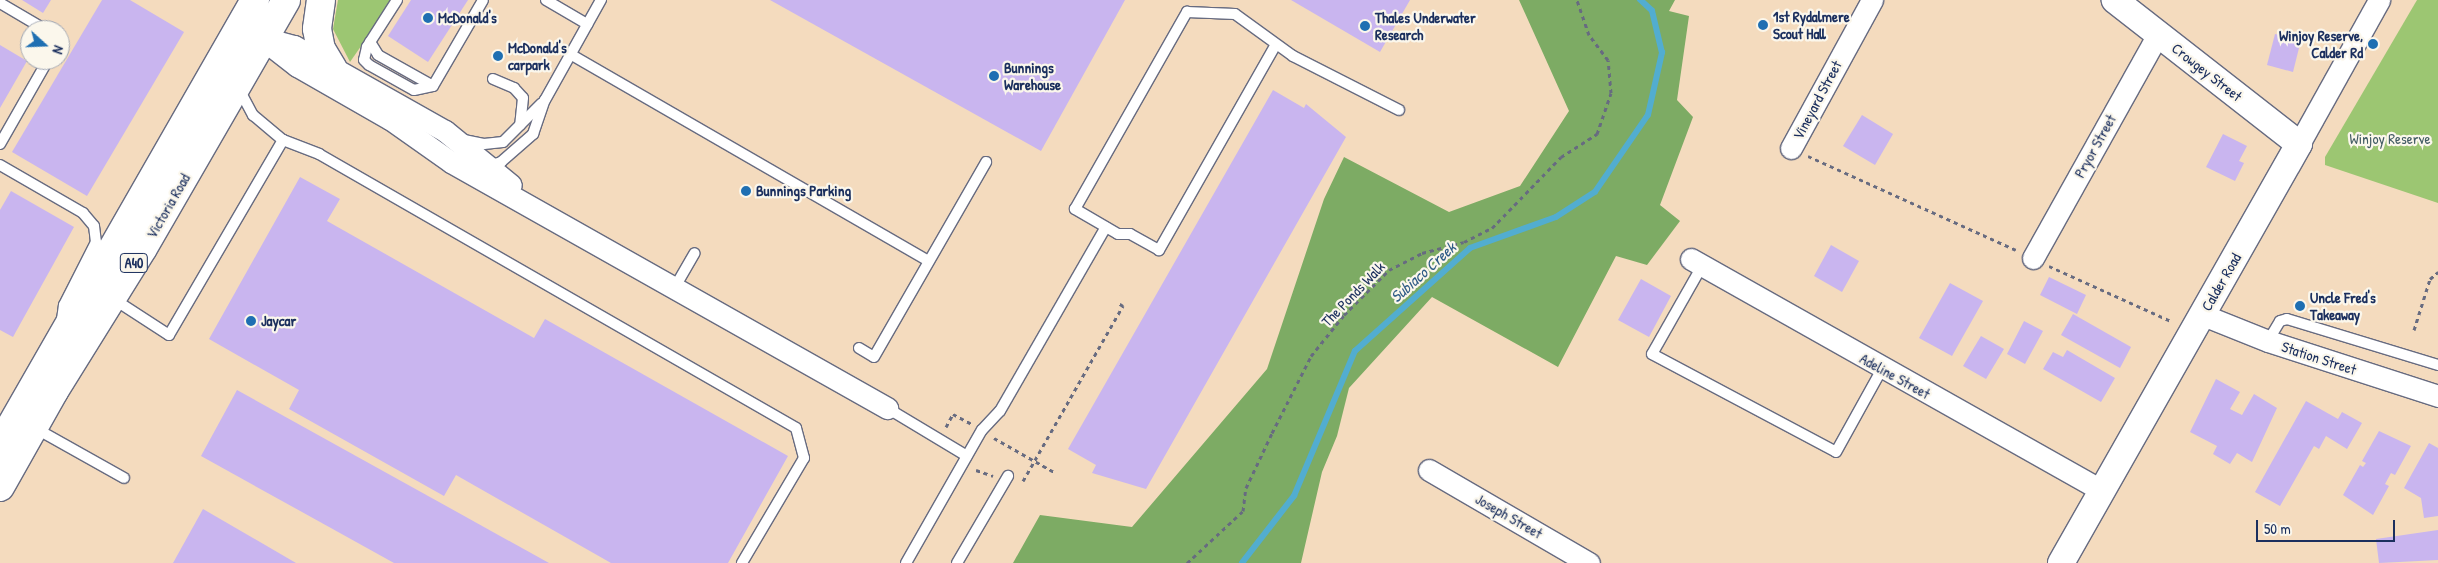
<!DOCTYPE html>
<style>
body{margin:0}
#map{position:relative;width:2438px;height:563px;overflow:hidden;background:#f4dbbe;font-family:"Patrick Hand",sans-serif}
div>[style]{position:absolute}
.green>*{inset:0;background:#9cc672}
.forest>*{inset:0;background:#7dab64}
.stream>*{height:5.5px;margin:-2.75px;padding:0 2.75px;transform-origin:2.75px;border-radius:2.75px;background:#52add0}
.building>*{inset:0;background:#c9b5ef}
.path>*{height:3px;margin-top:-1.5px;transform-origin:0;background:repeating-linear-gradient(90deg,#676b80 0 4px,transparent 0 8px)}
.roads{filter:drop-shadow(1px 0 #676b80) drop-shadow(-1px 0 #676b80) drop-shadow(0 1px #676b80) drop-shadow(0 -1px #676b80)}
.service>*{height:10px;margin:-5px;padding:0 5px;transform-origin:5px;border-radius:5px;background:#fff}
.minor>*{height:21px;margin:-10.5px;padding:0 10.5px;transform-origin:10.5px;border-radius:10.5px;background:#fff}
.tertiary>*{height:26px;margin:-13px;padding:0 13px;transform-origin:13px;border-radius:13px;background:#fff}
.trunk>*{height:28px;margin:-14px;padding:0 14px;transform-origin:14px;border-radius:14px;background:#fff}
.dots>*{width:14px;height:14px;translate:-50% -50%;box-sizing:border-box;border:2px solid #fbf7ec;border-radius:50%}
span{translate:-50% -50%;white-space:nowrap;text-align:center;line-height:1.15;-webkit-text-stroke:4.5px #fbf7ec;paint-order:stroke}
.shield-label span{padding:1px 4px;background:#fbf7ec;border:1px solid;border-radius:4px;-webkit-text-stroke-width:0}
.shield-label{font-size:14px;color:#1b2f5e;font-weight:700}
.poi-label{font-size:15px;color:#1b2f5e;font-weight:700}
.left{translate:0 -50%;text-align:left}
.right{translate:-100% -50%;text-align:right}
.street-label{font-size:15px;color:#1b2f5e}
.park-label{font-size:15px;color:#425c64}
.water-label{font-size:16px;color:#2e5b86;font-style:italic}
.north{position:absolute;left:20px;top:20px;width:50px;height:50px;box-sizing:border-box;background:#fbf7ec;border:1px solid #a1a7b3;border-radius:50%;rotate:110deg;font-size:14px;font-weight:700;line-height:20px;text-align:center;color:#1b2f5e}
.north::after{content:'';display:block;margin:auto;width:18px;height:22px;background:#1f6fb2;clip-path:polygon(50% 0,100% 100%,50% 72%,0 100%)}
.scale{position:absolute;left:2256px;top:520px;width:139px;height:22px;box-sizing:border-box;border:2px solid #1b2f5e;border-top:0;padding-left:6px;font-size:15px;line-height:18px;white-space:nowrap;color:#1b2f5e;-webkit-text-stroke:4px #fbf7ec;paint-order:stroke}
</style>
<div id="map">
<div class="green">
<div style="clip-path:polygon(338px 0,393px 0,350px 62px,333px 29px)"></div>
<div style="clip-path:polygon(2417px 0,2438px 0,2438px 203px,2325px 165px,2325px 157px)"></div>
</div>
<div class="forest">
<div style="clip-path:polygon(1519px 0,1675px 0,1669px 11px,1689px 16px,1677px 100px,1693px 117px,1660px 205px,1680px 221px,1647px 265px,1616px 256px,1558px 367px,1432px 297px,1349px 388px,1337px 436px,1322px 472px,1301px 563px,1013px 563px,1040px 515px,1132px 527px,1267px 369px,1324px 199px,1344px 157px,1449px 212px,1520px 186px,1569px 111px)"></div>
</div>
<div class="stream">
<div style="left:1242px;top:563px;width:85px;rotate:-52.2deg"></div>
<div style="left:1294px;top:496px;width:157px;rotate:-67.2deg"></div>
<div style="left:1355px;top:351px;width:154px;rotate:-41.8deg"></div>
<div style="left:1470px;top:248px;width:91px;rotate:-19.8deg"></div>
<div style="left:1556px;top:217px;width:46px;rotate:-32.7deg"></div>
<div style="left:1595px;top:192px;width:93px;rotate:-55.5deg"></div>
<div style="left:1648px;top:115px;width:64px;rotate:-77.3deg"></div>
<div style="left:1662px;top:53px;width:43px;rotate:-103.4deg"></div>
<div style="left:1652px;top:11px;width:16px;rotate:-137deg"></div>
</div>
<div class="building">
<div style="clip-path:polygon(22px 0,51px 0,43px 13px)"></div>
<div style="clip-path:polygon(102px 0,130px 0,184px 32px,87px 196px,12px 152px)"></div>
<div style="clip-path:polygon(411px 0,468px 0,428px 62px,388px 36px)"></div>
<div style="clip-path:polygon(770px 0,1125px 0,1041px 151px)"></div>
<div style="clip-path:polygon(1291px 0,1410px 0,1380px 52px)"></div>
<div style="clip-path:polygon(2275px 34px,2301px 40px,2293px 72px,2267px 65px)"></div>
<div style="clip-path:polygon(0 45px,27px 61px,0 108px)"></div>
<div style="clip-path:polygon(1273px 90px,1304px 108px,1306px 104px,1346px 137px,1146px 489px,1092px 473px,1096px 465px,1068px 449px)"></div>
<div style="clip-path:polygon(1862px 115px,1893px 134px,1875px 165px,1843px 146px)"></div>
<div style="clip-path:polygon(2223px 134px,2247px 146px,2239px 161px,2244px 163px,2235px 181px,2206px 167px)"></div>
<div style="clip-path:polygon(300px 177px,340px 199px,327px 221px,534px 338px,545px 319px,788px 456px,728px 563px,611px 563px,456px 475px,444px 496px,289px 409px,299px 390px,209px 339px)"></div>
<div style="clip-path:polygon(11px 191px,74px 227px,13px 337px,0 330px,0 210px)"></div>
<div style="clip-path:polygon(1831px 245px,1859px 261px,1842px 292px,1814px 276px)"></div>
<div style="clip-path:polygon(2049px 277px,2086px 295px,2077px 314px,2040px 295px)"></div>
<div style="clip-path:polygon(1641px 279px,1671px 296px,1649px 337px,1618px 320px)"></div>
<div style="clip-path:polygon(1950px 283px,1983px 301px,1952px 356px,1919px 338px)"></div>
<div style="clip-path:polygon(2073px 314px,2131px 347px,2120px 368px,2061px 335px)"></div>
<div style="clip-path:polygon(2024px 321px,2043px 331px,2025px 364px,2007px 354px)"></div>
<div style="clip-path:polygon(1981px 336px,2004px 349px,1986px 379px,1963px 366px)"></div>
<div style="clip-path:polygon(2067px 350px,2115px 378px,2101px 402px,2043px 369px,2053px 352px,2063px 357px)"></div>
<div style="clip-path:polygon(2216px 379px,2240px 392px,2230px 409px,2242px 415px,2254px 394px,2277px 408px,2252px 462px,2237px 453px,2230px 464px,2213px 454px,2217px 446px,2190px 432px)"></div>
<div style="clip-path:polygon(237px 390px,549px 563px,394px 563px,201px 456px)"></div>
<div style="clip-path:polygon(2306px 401px,2338px 419px,2342px 412px,2362px 423px,2347px 449px,2326px 436px,2319px 449px,2314px 446px,2280px 506px,2255px 492px)"></div>
<div style="clip-path:polygon(2379px 431px,2411px 446px,2395px 475px,2391px 473px,2385px 484px,2389px 486px,2373px 515px,2343px 495px,2360px 465px,2363px 467px,2366px 463px,2362px 461px)"></div>
<div style="clip-path:polygon(2429px 443px,2438px 448px,2438px 516px,2424px 518px,2421px 498px,2404px 488px)"></div>
<div style="clip-path:polygon(203px 509px,296px 563px,173px 563px)"></div>
<div style="clip-path:polygon(2438px 530px,2438px 560px,2379px 563px,2376px 539px)"></div>
</div>
<div class="path">
<div style="left:1808px;top:156px;width:228px;rotate:24.3deg"></div>
<div style="left:2049px;top:266px;width:134px;rotate:24.3deg"></div>
<div style="left:2414px;top:330px;width:53px;rotate:-72.6deg"></div>
<div style="left:2430px;top:279px;width:11px;rotate:-41deg"></div>
<div style="left:946px;top:427px;width:15px;rotate:-62deg"></div>
<div style="left:953px;top:414px;width:21px;rotate:28deg"></div>
<div style="left:994px;top:438px;width:69px;rotate:29.5deg"></div>
<div style="left:976px;top:470px;width:18px;rotate:19deg"></div>
<div style="left:1023px;top:481px;width:202px;rotate:-60.3deg"></div>
<div style="left:1123px;top:306px;width:4px;rotate:-146deg"></div>
<div style="left:1187px;top:563px;width:76px;rotate:-42.9deg"></div>
<div style="left:1243px;top:511px;width:23px;rotate:-83deg"></div>
<div style="left:1246px;top:488px;width:61px;rotate:-64.7deg"></div>
<div style="left:1272px;top:433px;width:86px;rotate:-63.1deg"></div>
<div style="left:1311px;top:356px;width:53px;rotate:-51.2deg"></div>
<div style="left:1344px;top:315px;width:64px;rotate:-45deg"></div>
<div style="left:1389px;top:270px;width:37px;rotate:-27deg"></div>
<div style="left:1422px;top:253px;width:43px;rotate:-14.7deg"></div>
<div style="left:1464px;top:242px;width:31px;rotate:-27deg"></div>
<div style="left:1492px;top:228px;width:99px;rotate:-45.8deg"></div>
<div style="left:1561px;top:157px;width:43px;rotate:-32.6deg"></div>
<div style="left:1597px;top:134px;width:43px;rotate:-71.1deg"></div>
<div style="left:1611px;top:93px;width:33px;rotate:-95deg"></div>
<div style="left:1608px;top:60px;width:31px;rotate:-127deg"></div>
<div style="left:1589px;top:35px;width:37px;rotate:-109deg"></div>
</div>
<div class="roads">
<div class="service">
<div style="left:397px;top:0;width:56px;rotate:122.6deg"></div>
<div style="left:367px;top:47px;width:13px;rotate:103deg"></div>
<div style="left:364px;top:60px;width:7px;rotate:45deg"></div>
<div style="left:369px;top:65px;width:51px;rotate:29.1deg"></div>
<div style="left:414px;top:90px;width:19px;rotate:-12deg"></div>
<div style="left:433px;top:86px;width:99px;rotate:-59.8deg"></div>
<div style="left:546px;top:0;width:48px;rotate:30.3deg"></div>
<div style="left:0;top:3px;width:53px;rotate:30.4deg"></div>
<div style="left:370px;top:42px;width:15px;rotate:58deg"></div>
<div style="left:378px;top:55px;width:63px;rotate:29.4deg"></div>
<div style="left:1275px;top:46px;width:235px;rotate:119.6deg"></div>
<div style="left:1159px;top:250px;width:33px;rotate:-151deg"></div>
<div style="left:1130px;top:234px;width:12px;rotate:180deg"></div>
<div style="left:1118px;top:234px;width:50px;rotate:-149.8deg"></div>
<div style="left:1075px;top:209px;width:227px;rotate:-60.4deg"></div>
<div style="left:1187px;top:12px;width:48px;rotate:2.4deg"></div>
<div style="left:1235px;top:14px;width:72px;rotate:35.9deg"></div>
<div style="left:1293px;top:56px;width:119px;rotate:27deg"></div>
<div style="left:570px;top:54px;width:414px;rotate:30deg"></div>
<div style="left:493px;top:79px;width:23px;rotate:23deg"></div>
<div style="left:514px;top:88px;width:13px;rotate:48deg"></div>
<div style="left:523px;top:98px;width:27px;rotate:96deg"></div>
<div style="left:239px;top:89px;width:30px;rotate:62deg"></div>
<div style="left:253px;top:115px;width:39px;rotate:40deg"></div>
<div style="left:283px;top:140px;width:39px;rotate:21deg"></div>
<div style="left:319px;top:154px;width:550px;rotate:29.87deg"></div>
<div style="left:796px;top:428px;width:31px;rotate:75deg"></div>
<div style="left:804px;top:458px;width:122px;rotate:120.6deg"></div>
<div style="left:464px;top:140px;width:20px;rotate:11deg"></div>
<div style="left:484px;top:144px;width:19px;rotate:-6deg"></div>
<div style="left:503px;top:142px;width:54px;rotate:-45deg"></div>
<div style="left:0;top:144px;width:97px;rotate:-60.3deg"></div>
<div style="left:0;top:165px;width:96px;rotate:30deg"></div>
<div style="left:83px;top:213px;width:17px;rotate:50deg"></div>
<div style="left:94px;top:226px;width:16px;rotate:83deg"></div>
<div style="left:96px;top:242px;width:71px;rotate:116.9deg"></div>
<div style="left:64px;top:305px;width:15px;rotate:98deg"></div>
<div style="left:488px;top:166px;width:14px;rotate:-17deg"></div>
<div style="left:501px;top:162px;width:43px;rotate:-41.2deg"></div>
<div style="left:533px;top:134px;width:36px;rotate:-71deg"></div>
<div style="left:545px;top:100px;width:115px;rotate:-60.8deg"></div>
<div style="left:1702px;top:266px;width:101px;rotate:119.6deg"></div>
<div style="left:1652px;top:354px;width:208px;rotate:28deg"></div>
<div style="left:1836px;top:452px;width:95px;rotate:-61deg"></div>
<div style="left:675px;top:287px;width:39px;rotate:-60deg"></div>
<div style="left:112px;top:298px;width:68px;rotate:33deg"></div>
<div style="left:169px;top:335px;width:226px;rotate:-59.7deg"></div>
<div style="left:2268px;top:341px;width:23px;rotate:-59deg"></div>
<div style="left:2280px;top:321px;width:7px;rotate:-16deg"></div>
<div style="left:2287px;top:319px;width:158px;rotate:16.9deg"></div>
<div style="left:859px;top:348px;width:17px;rotate:31deg"></div>
<div style="left:874px;top:357px;width:225px;rotate:-60.1deg"></div>
<div style="left:887px;top:408px;width:93px;rotate:31deg"></div>
<div style="left:35px;top:428px;width:102px;rotate:29.3deg"></div>
<div style="left:906px;top:563px;width:153px;rotate:-60.3deg"></div>
<div style="left:982px;top:430px;width:26px;rotate:-47deg"></div>
<div style="left:1000px;top:411px;width:212px;rotate:-60.1deg"></div>
<div style="left:957px;top:563px;width:101px;rotate:-59.6deg"></div>
</div>
<div class="minor">
<div style="left:252px;top:31px;width:57px;rotate:37.9deg"></div>
<div style="left:297px;top:66px;width:107px;rotate:29.7deg"></div>
<div style="left:390px;top:119px;width:75px;rotate:35.2deg"></div>
<div style="left:451px;top:162px;width:501px;rotate:29.43deg"></div>
<div style="left:267px;top:39px;width:28px;rotate:15deg"></div>
<div style="left:294px;top:46px;width:173px;rotate:29.4deg"></div>
<div style="left:445px;top:131px;width:85px;rotate:39.3deg"></div>
<div style="left:2299px;top:144px;width:165px;rotate:-60.9deg"></div>
<div style="left:1791px;top:148px;width:169px;rotate:-61.3deg"></div>
<div style="left:2033px;top:258px;width:257px;rotate:-60.8deg"></div>
<div style="left:1691px;top:259px;width:472px;rotate:29.4deg"></div>
<div style="left:2203px;top:315px;width:70px;rotate:21.8deg"></div>
<div style="left:2268px;top:341px;width:179px;rotate:17.9deg"></div>
<div style="left:1429px;top:470px;width:185px;rotate:30.2deg"></div>
</div>
<div class="tertiary">
<div style="left:2061px;top:563px;width:482px;rotate:-60.4deg"></div>
<div style="left:2299px;top:144px;width:234px;rotate:-142deg"></div>
</div>
<div class="trunk">
<div style="left:321px;top:0;width:29px;rotate:98deg"></div>
<div style="left:317px;top:29px;width:20px;rotate:79deg"></div>
<div style="left:321px;top:49px;width:23px;rotate:59deg"></div>
<div style="left:0;top:445px;width:513px;rotate:-60.19deg"></div>
<div style="left:0;top:487px;width:110px;rotate:-60.6deg"></div>
<div style="left:54px;top:391px;width:168px;rotate:-58.1deg"></div>
<div style="left:143px;top:248px;width:286px;rotate:-60deg"></div>
</div>
</div>
<div class="dots">
<div style="left:428px;top:18px;background:#1f6fb2"></div>
<div style="left:1763px;top:25px;background:#1f6fb2"></div>
<div style="left:1365px;top:26px;background:#1f6fb2"></div>
<div style="left:2373px;top:44px;background:#1f6fb2"></div>
<div style="left:498px;top:56px;background:#1f6fb2"></div>
<div style="left:994px;top:76px;background:#1f6fb2"></div>
<div style="left:746px;top:191px;background:#1f6fb2"></div>
<div style="left:2300px;top:306px;background:#1f6fb2"></div>
<div style="left:251px;top:321px;background:#1f6fb2"></div>
</div>
<div class="shield-label">
<span style="left:134px;top:263px">A40</span>
</div>
<div class="poi-label">
<span class="left" style="left:1773px;top:25px">1st Rydalmere<br>Scout Hall</span>
<span class="left" style="left:1375px;top:26px">Thales Underwater<br>Research</span>
<span class="left" style="left:438px;top:18px">McDonald's</span>
<span class="right" style="left:2363px;top:44px">Winjoy Reserve,<br>Calder Rd</span>
<span class="left" style="left:508px;top:56px">McDonald's<br>carpark</span>
<span class="left" style="left:1004px;top:76px">Bunnings<br>Warehouse</span>
<span class="left" style="left:756px;top:191px">Bunnings Parking</span>
<span class="left" style="left:2310px;top:306px">Uncle Fred's<br>Takeaway</span>
<span class="left" style="left:261px;top:321px">Jaycar</span>
</div>
<div class="street-label">
<span style="left:2207px;top:72px;rotate:38deg">Crowgey Street</span>
<span style="left:1817px;top:100px;rotate:-62deg">Vineyard Street</span>
<span style="left:2095px;top:146px;rotate:-61deg">Pryor Street</span>
<span style="left:168px;top:206px;rotate:-60deg">Victoria Road</span>
<span style="left:2221px;top:282px;rotate:-60deg">Calder Road</span>
<span style="left:1353px;top:294px;rotate:-46deg">The Ponds Walk</span>
<span style="left:2319px;top:358px;rotate:18deg">Station Street</span>
<span style="left:1895px;top:376px;rotate:29deg">Adeline Street</span>
<span style="left:1509px;top:516px;rotate:30deg">Joseph Street</span>
</div>
<div class="park-label">
<span style="left:2390px;top:139px">Winjoy Reserve</span>
</div>
<div class="water-label">
<span style="left:1423px;top:272px;rotate:-42deg">Subiaco Creek</span>
</div>
<div class="north">N</div>
<div class="scale">50 m</div>
</div>
